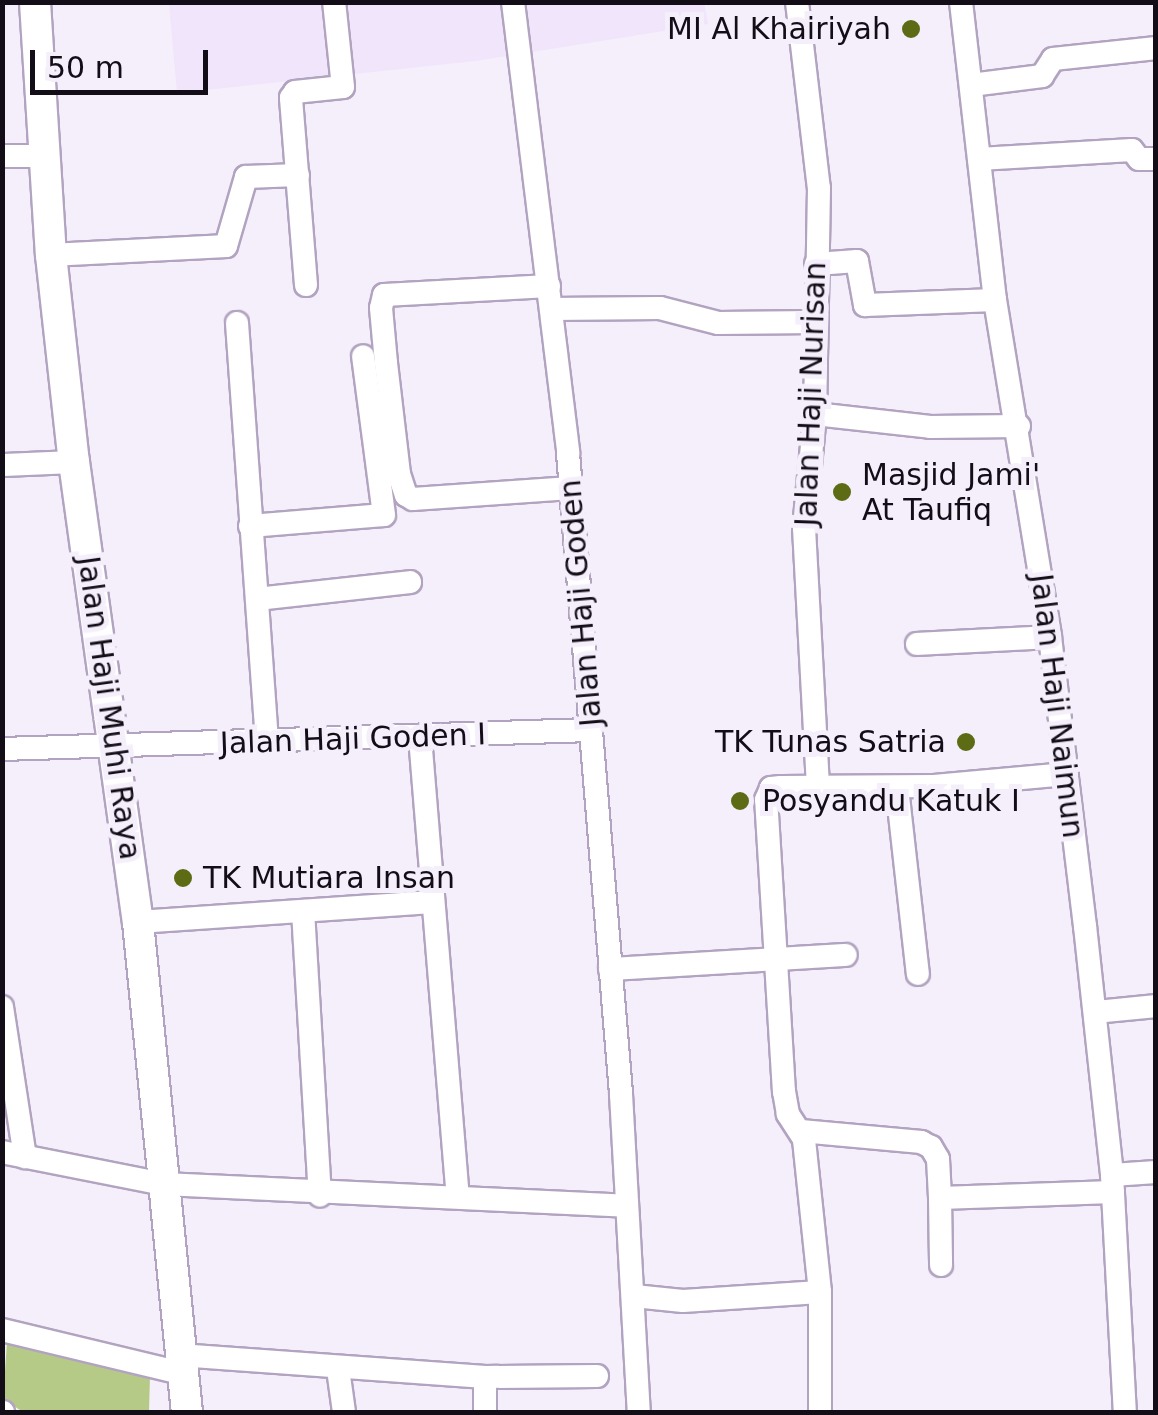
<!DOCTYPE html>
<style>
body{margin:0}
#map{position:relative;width:1158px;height:1415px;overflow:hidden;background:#f5effb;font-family:"DejaVu Sans",sans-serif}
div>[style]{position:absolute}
.built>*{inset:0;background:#f0e5fa}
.green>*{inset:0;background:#b6ca88}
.roads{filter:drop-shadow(2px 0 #b2a4c0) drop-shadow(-2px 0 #b2a4c0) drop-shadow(0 2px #b2a4c0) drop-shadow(0 -2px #b2a4c0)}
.minor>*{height:22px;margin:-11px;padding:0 11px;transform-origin:11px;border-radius:11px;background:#fff}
.tertiary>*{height:30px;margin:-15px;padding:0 15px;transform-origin:15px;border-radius:15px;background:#fff}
.dots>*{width:28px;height:28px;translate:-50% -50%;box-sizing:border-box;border:5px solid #f5effb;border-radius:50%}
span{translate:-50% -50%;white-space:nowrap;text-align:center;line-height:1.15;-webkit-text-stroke:10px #f5effb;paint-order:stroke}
.poi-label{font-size:30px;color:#120d17}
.right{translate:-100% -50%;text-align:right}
.left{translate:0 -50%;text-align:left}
.street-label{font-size:30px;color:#120d17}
.frame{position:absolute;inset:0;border:5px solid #120d17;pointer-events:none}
.scale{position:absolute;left:30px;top:50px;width:178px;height:45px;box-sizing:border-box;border:5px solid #120d17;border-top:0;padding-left:12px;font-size:30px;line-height:35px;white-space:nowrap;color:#120d17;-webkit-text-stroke:8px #f5effb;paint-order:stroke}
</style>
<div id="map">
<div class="built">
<div style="clip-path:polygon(704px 2px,708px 24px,475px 61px,177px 93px,169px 3px)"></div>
</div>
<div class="green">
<div style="clip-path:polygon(7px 1342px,150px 1376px,149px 1412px,23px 1412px,3px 1399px)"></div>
</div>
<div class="roads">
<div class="minor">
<div style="left:513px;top:2px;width:454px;rotate:83deg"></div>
<div style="left:568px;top:453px;width:643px;rotate:85.27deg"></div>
<div style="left:621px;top:1094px;width:319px;rotate:86.8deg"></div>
<div style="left:797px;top:2px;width:187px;rotate:83.3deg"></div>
<div style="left:819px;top:188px;width:226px;rotate:91deg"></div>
<div style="left:815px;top:414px;width:115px;rotate:95.5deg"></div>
<div style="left:804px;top:528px;width:259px;rotate:86.9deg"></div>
<div style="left:961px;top:2px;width:300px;rotate:83.5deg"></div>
<div style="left:995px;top:300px;width:341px;rotate:80.7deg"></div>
<div style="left:1050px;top:637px;width:291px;rotate:83.1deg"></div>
<div style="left:1085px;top:926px;width:250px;rotate:83.8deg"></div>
<div style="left:1112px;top:1175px;width:237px;rotate:86.9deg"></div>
<div style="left:971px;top:85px;width:72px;rotate:-7.2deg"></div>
<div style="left:1042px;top:76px;width:20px;rotate:-57deg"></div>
<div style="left:1053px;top:59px;width:104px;rotate:-6.1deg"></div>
<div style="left:2px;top:156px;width:42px"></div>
<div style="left:979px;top:159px;width:153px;rotate:-3.4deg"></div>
<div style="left:1132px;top:150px;width:11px;rotate:52deg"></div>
<div style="left:1139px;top:159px;width:17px"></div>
<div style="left:51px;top:255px;width:175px;rotate:-2.9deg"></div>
<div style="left:226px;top:246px;width:72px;rotate:-73.8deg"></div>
<div style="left:246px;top:177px;width:52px;rotate:-2.2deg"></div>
<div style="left:816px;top:264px;width:41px;rotate:-4.2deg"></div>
<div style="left:857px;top:261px;width:45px;rotate:79.7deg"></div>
<div style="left:865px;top:305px;width:130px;rotate:-2.2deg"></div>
<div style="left:306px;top:285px;width:188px;rotate:-94.6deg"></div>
<div style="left:291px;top:98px;width:7px;rotate:-56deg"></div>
<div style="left:295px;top:92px;width:48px;rotate:-5.9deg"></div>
<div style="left:343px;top:87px;width:85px;rotate:-96deg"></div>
<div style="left:549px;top:286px;width:165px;rotate:176.9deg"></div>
<div style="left:384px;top:295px;width:13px;rotate:103deg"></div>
<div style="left:381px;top:308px;width:55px;rotate:84.8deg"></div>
<div style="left:386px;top:363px;width:112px;rotate:83.3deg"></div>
<div style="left:399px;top:474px;width:22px;rotate:72deg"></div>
<div style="left:406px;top:495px;width:8px;rotate:30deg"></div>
<div style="left:413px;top:499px;width:158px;rotate:-4deg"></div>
<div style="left:551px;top:309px;width:109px;rotate:-0.5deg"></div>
<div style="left:660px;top:308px;width:60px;rotate:14.5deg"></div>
<div style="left:718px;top:323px;width:97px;rotate:-0.6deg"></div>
<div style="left:237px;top:323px;width:421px;rotate:85.9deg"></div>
<div style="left:815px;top:414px;width:116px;rotate:6.4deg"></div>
<div style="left:930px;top:427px;width:89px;rotate:-0.6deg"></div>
<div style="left:2px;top:465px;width:72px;rotate:-2.4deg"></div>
<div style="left:250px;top:526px;width:134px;rotate:-4.7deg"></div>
<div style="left:384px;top:515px;width:160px;rotate:-97.5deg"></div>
<div style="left:257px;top:599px;width:154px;rotate:-6.3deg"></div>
<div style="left:917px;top:644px;width:133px;rotate:-3deg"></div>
<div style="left:420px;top:737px;width:460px;rotate:85.3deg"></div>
<div style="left:2px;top:749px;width:589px;rotate:-1.85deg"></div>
<div style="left:897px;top:788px;width:187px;rotate:83.6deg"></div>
<div style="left:303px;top:911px;width:285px;rotate:86.6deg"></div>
<div style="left:138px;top:922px;width:295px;rotate:-3.9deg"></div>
<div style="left:610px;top:969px;width:236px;rotate:-3.4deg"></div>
<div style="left:2px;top:1007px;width:152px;rotate:81.3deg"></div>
<div style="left:1095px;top:1012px;width:61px;rotate:-5.6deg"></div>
<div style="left:801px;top:1131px;width:121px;rotate:5.2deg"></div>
<div style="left:921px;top:1142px;width:11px;rotate:27deg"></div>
<div style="left:931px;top:1147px;width:14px;rotate:60deg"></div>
<div style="left:938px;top:1159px;width:39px;rotate:87deg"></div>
<div style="left:940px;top:1198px;width:173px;rotate:-2deg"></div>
<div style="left:2px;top:1152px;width:165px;rotate:11.2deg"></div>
<div style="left:164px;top:1184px;width:462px;rotate:2.7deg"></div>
<div style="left:1112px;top:1175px;width:44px;rotate:-3.9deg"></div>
<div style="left:940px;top:1198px;width:67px;rotate:89.1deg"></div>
<div style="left:634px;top:1296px;width:49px;rotate:5.8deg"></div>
<div style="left:683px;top:1301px;width:137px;rotate:-3.8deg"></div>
<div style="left:2px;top:1330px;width:184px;rotate:13.5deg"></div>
<div style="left:179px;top:1355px;width:307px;rotate:4.1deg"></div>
<div style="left:485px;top:1377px;width:112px;rotate:-0.5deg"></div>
<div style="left:338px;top:1369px;width:43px;rotate:82.1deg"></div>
<div style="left:2px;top:1412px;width:1px"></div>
<div style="left:485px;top:1412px;width:35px;rotate:-90deg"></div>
<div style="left:820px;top:1412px;width:120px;rotate:-90deg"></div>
<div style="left:820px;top:1292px;width:154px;rotate:-96deg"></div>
<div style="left:804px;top:1139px;width:30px;rotate:-123deg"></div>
<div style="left:788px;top:1114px;width:22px;rotate:-100deg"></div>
<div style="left:784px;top:1092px;width:293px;rotate:-93.5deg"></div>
<div style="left:766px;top:800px;width:13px;rotate:-67deg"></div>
<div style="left:771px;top:788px;width:10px;rotate:-6deg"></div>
<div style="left:781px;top:787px;width:153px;rotate:-0.4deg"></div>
<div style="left:934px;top:786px;width:133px;rotate:-5.2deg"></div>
</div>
<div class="tertiary">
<div style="left:35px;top:2px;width:254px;rotate:86.4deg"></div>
<div style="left:51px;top:255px;width:208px;rotate:83.7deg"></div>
<div style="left:74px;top:462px;width:464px;rotate:82.1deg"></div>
<div style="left:138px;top:922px;width:492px;rotate:84.3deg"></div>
</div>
</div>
<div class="dots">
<div style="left:911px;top:29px;background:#5e6b15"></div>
<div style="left:842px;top:492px;background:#5e6b15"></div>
<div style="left:966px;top:742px;background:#5e6b15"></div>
<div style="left:740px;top:801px;background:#5e6b15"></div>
<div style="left:183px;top:878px;background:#5e6b15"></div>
</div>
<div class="poi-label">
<span class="right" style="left:891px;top:29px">MI Al Khairiyah</span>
<span class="left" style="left:862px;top:492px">Masjid Jami'<br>At Taufiq</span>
<span class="right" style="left:946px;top:742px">TK Tunas Satria</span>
<span class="left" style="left:762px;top:801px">Posyandu Katuk I</span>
<span class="left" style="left:203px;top:878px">TK Mutiara Insan</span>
</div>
<div class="street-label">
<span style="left:811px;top:394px;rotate:-88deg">Jalan Haji Nurisan</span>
<span style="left:581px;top:603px;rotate:-95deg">Jalan Haji Goden</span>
<span style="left:1057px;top:706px;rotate:83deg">Jalan Haji Naimun</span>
<span style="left:109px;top:708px;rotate:82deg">Jalan Haji Muhi Raya</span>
<span style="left:353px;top:739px;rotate:-2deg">Jalan Haji Goden I</span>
</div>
<div class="frame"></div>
<div class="scale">50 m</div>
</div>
